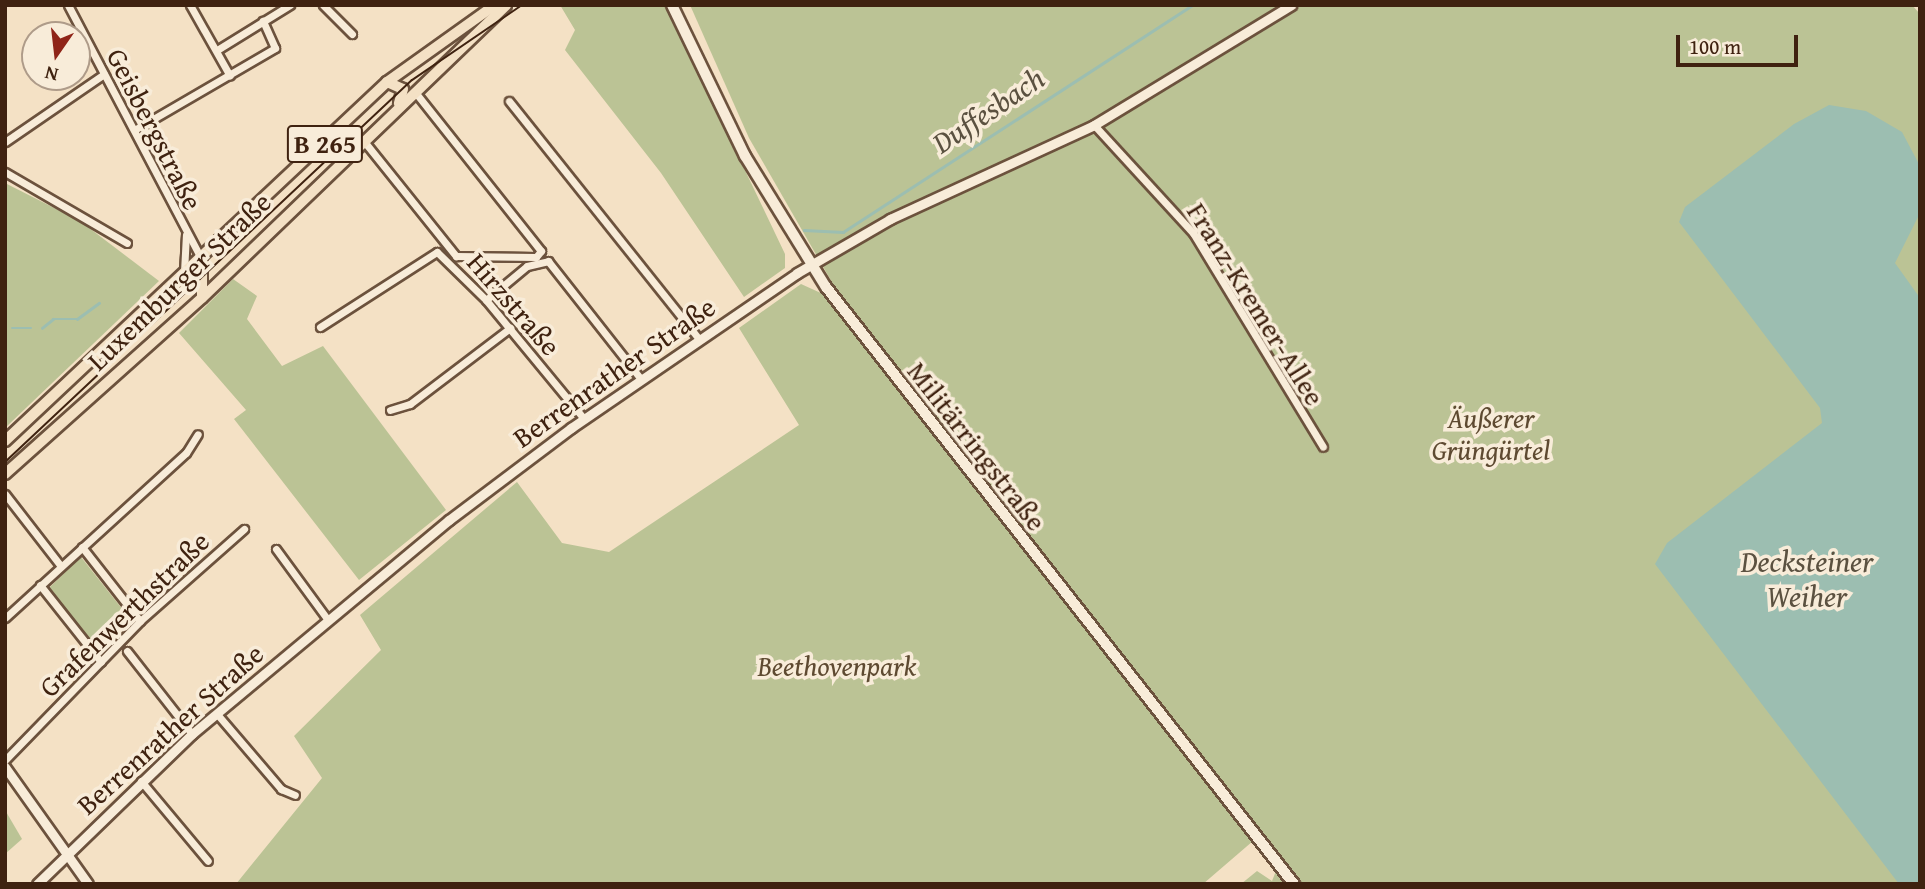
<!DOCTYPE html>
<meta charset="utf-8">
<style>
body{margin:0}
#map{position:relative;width:1925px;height:889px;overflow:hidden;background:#f4e1c5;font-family:"Gentium Book Plus",serif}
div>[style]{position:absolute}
.green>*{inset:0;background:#bbc395}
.water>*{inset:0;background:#9cbeb1}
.stream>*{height:2.5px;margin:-1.25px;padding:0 1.25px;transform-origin:1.25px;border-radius:1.25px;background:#9cbeb1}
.roads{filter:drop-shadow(2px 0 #6c523d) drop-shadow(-2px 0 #6c523d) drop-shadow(0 2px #6c523d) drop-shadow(0 -2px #6c523d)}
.minor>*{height:7px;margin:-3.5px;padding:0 3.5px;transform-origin:3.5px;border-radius:3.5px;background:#f8ecd9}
.tertiary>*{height:9px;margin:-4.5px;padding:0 4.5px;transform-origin:4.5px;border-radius:4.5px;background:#f8ecd9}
.secondary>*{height:10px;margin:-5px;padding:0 5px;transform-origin:5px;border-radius:5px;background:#f8ecd9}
.primary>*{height:10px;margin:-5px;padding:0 5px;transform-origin:5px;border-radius:5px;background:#f4e1c5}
.tram>*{height:2px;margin:-1px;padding:0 1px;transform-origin:1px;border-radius:1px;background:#3f2210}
span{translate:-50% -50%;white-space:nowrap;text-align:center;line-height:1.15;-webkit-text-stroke:7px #f8ecd9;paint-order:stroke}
.shield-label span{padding:2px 5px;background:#f8ecd9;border:2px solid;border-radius:5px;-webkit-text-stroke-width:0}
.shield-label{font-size:26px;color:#3f2210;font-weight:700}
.street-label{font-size:28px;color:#3f2210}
.park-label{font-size:28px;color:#5e4a31;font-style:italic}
.water-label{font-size:30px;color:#5b5140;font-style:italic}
.frame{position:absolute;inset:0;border:7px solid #3f2210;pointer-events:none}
.north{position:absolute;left:21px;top:21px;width:70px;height:70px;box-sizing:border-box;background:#f8ecd9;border:2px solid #ae9b89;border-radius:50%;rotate:194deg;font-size:19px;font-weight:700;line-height:28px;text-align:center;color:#3f2210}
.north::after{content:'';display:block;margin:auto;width:24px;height:32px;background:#8f2418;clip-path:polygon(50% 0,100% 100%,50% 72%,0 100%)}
.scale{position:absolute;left:1676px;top:35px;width:122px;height:32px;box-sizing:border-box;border:4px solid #3f2210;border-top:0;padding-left:9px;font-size:21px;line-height:24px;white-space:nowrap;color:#3f2210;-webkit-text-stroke:5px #f8ecd9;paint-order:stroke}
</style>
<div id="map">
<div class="green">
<div style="clip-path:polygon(560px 5px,666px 5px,785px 254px,785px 268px,744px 297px,661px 173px,565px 50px,575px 30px)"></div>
<div style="clip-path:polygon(690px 5px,1912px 5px,1920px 14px,1920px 884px,1301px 884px,833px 284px,749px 138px)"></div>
<div style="clip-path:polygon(5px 183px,80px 221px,159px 281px,5px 428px)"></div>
<div style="clip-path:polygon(233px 279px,257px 296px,247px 319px,282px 366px,323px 346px,446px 510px,359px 580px,234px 419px,246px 410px,179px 333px)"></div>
<div style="clip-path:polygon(801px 284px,823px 294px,1253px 841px,1203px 884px,236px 884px,322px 778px,294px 736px,381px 650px,360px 615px,517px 482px,562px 543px,609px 552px,799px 425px,739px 328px)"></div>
<div style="clip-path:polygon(81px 557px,131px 620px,100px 652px,49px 588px)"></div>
<div style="clip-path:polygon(5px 810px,22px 839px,5px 854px)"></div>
<div style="clip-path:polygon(1257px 871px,1272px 881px,1276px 871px,1286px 884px,1241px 884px)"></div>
</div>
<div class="water">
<div style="clip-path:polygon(1829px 105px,1866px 111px,1902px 132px,1920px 166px,1920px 213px,1895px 263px,1920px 298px,1920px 884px,1899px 884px,1655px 564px,1667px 543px,1822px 423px,1820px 408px,1679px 222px,1685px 207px,1794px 124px)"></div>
</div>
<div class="stream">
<div style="left:804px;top:230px;width:39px;rotate:3deg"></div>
<div style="left:843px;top:232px;width:417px;rotate:-33deg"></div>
<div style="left:12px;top:328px;width:19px"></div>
<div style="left:42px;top:328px;width:14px;rotate:-39deg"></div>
<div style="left:53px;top:319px;width:24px"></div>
<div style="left:77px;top:319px;width:27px;rotate:-36deg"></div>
</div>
<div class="roads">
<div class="minor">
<div style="left:68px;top:5px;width:288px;rotate:62.3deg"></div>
<div style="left:190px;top:5px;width:81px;rotate:60.6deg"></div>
<div style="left:323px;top:5px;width:41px;rotate:45deg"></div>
<div style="left:217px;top:50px;width:86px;rotate:-31.7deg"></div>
<div style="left:509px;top:101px;width:305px;rotate:51.4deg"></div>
<div style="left:1094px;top:125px;width:147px;rotate:47.5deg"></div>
<div style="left:1193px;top:233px;width:250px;rotate:58.7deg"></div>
<div style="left:136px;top:129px;width:161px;rotate:-30.2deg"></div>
<div style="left:275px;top:48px;width:30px;rotate:-114deg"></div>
<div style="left:363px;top:140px;width:149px;rotate:51.3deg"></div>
<div style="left:456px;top:256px;width:80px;rotate:0.7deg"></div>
<div style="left:536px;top:257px;width:8px;rotate:-50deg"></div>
<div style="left:541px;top:251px;width:203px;rotate:-128.4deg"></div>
<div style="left:5px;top:142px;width:120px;rotate:-34.5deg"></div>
<div style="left:5px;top:172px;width:141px;rotate:30.2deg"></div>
<div style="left:184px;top:272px;width:37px;rotate:-87deg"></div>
<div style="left:486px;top:300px;width:53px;rotate:-39.7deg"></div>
<div style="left:527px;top:266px;width:22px;rotate:-13deg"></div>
<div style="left:548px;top:261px;width:150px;rotate:51.8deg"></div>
<div style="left:320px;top:327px;width:139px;rotate:-32.7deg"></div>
<div style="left:437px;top:252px;width:69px;rotate:44.4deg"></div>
<div style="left:486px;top:300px;width:154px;rotate:50.5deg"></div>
<div style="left:390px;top:410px;width:21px;rotate:-17deg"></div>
<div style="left:410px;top:404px;width:126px;rotate:-37.2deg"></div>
<div style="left:5px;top:494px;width:90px;rotate:52.2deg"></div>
<div style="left:82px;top:547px;width:94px;rotate:51.9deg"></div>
<div style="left:276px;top:549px;width:88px;rotate:53.8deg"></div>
<div style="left:40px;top:585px;width:98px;rotate:51.6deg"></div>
<div style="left:5px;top:618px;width:245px;rotate:-42.4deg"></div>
<div style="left:186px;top:453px;width:22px;rotate:-58deg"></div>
<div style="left:127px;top:651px;width:105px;rotate:51.9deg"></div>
<div style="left:217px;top:714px;width:99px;rotate:49.5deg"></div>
<div style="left:281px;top:789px;width:15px;rotate:23deg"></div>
<div style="left:5px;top:760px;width:194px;rotate:-45.8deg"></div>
<div style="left:140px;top:621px;width:139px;rotate:-41.5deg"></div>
<div style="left:141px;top:781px;width:104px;rotate:50.1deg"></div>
</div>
<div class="tertiary">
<div style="left:5px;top:767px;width:143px;rotate:54.6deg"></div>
<div style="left:37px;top:884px;width:216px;rotate:-44.1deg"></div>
<div style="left:192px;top:734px;width:334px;rotate:-39.8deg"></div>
<div style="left:449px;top:520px;width:153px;rotate:-37deg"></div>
<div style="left:571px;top:428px;width:274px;rotate:-34.4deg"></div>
<div style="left:797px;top:273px;width:108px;rotate:-30.1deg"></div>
<div style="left:890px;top:219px;width:225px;rotate:-24.7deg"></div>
<div style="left:1094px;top:125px;width:231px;rotate:-31.3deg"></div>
</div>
<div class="secondary">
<div style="left:672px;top:5px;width:168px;rotate:64.2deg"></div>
<div style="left:745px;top:156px;width:154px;rotate:58.3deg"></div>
<div style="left:826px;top:287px;width:759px;rotate:51.91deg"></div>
</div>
<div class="primary">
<div style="left:387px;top:82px;width:17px;rotate:24deg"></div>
<div style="left:403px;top:89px;width:15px;rotate:106deg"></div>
<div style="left:202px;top:260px;width:37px;rotate:90deg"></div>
<div style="left:5px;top:441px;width:524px;rotate:-43.22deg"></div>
<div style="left:387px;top:82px;width:133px;rotate:-35.5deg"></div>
<div style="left:5px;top:474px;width:264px;rotate:-41.8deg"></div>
<div style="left:202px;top:298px;width:422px;rotate:-43.9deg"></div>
</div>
</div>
<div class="tram">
<div style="left:5px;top:462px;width:558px;rotate:-43.19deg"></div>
<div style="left:412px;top:80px;width:133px;rotate:-34.3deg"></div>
</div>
<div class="shield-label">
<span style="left:325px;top:144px">B 265</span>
</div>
<div class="street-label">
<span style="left:155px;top:129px;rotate:63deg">Geisbergstraße</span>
<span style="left:179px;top:281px;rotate:-44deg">Luxemburger Straße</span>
<span style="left:514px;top:304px;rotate:49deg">Hirzstraße</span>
<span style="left:1256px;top:304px;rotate:58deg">Franz-Kremer-Allee</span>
<span style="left:614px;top:372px;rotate:-35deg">Berrenrather Straße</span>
<span style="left:977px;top:446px;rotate:52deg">Militärringstraße</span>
<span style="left:124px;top:614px;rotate:-44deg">Grafenwerthstraße</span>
<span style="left:170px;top:729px;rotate:-42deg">Berrenrather Straße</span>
</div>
<div class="park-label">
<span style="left:1491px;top:434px">Äußerer<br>Grüngürtel</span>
<span style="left:837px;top:666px">Beethovenpark</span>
</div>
<div class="water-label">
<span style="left:988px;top:110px;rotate:-34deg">Duffesbach</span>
<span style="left:1807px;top:578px">Decksteiner<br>Weiher</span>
</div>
<div class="frame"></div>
<div class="north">N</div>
<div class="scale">100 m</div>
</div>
